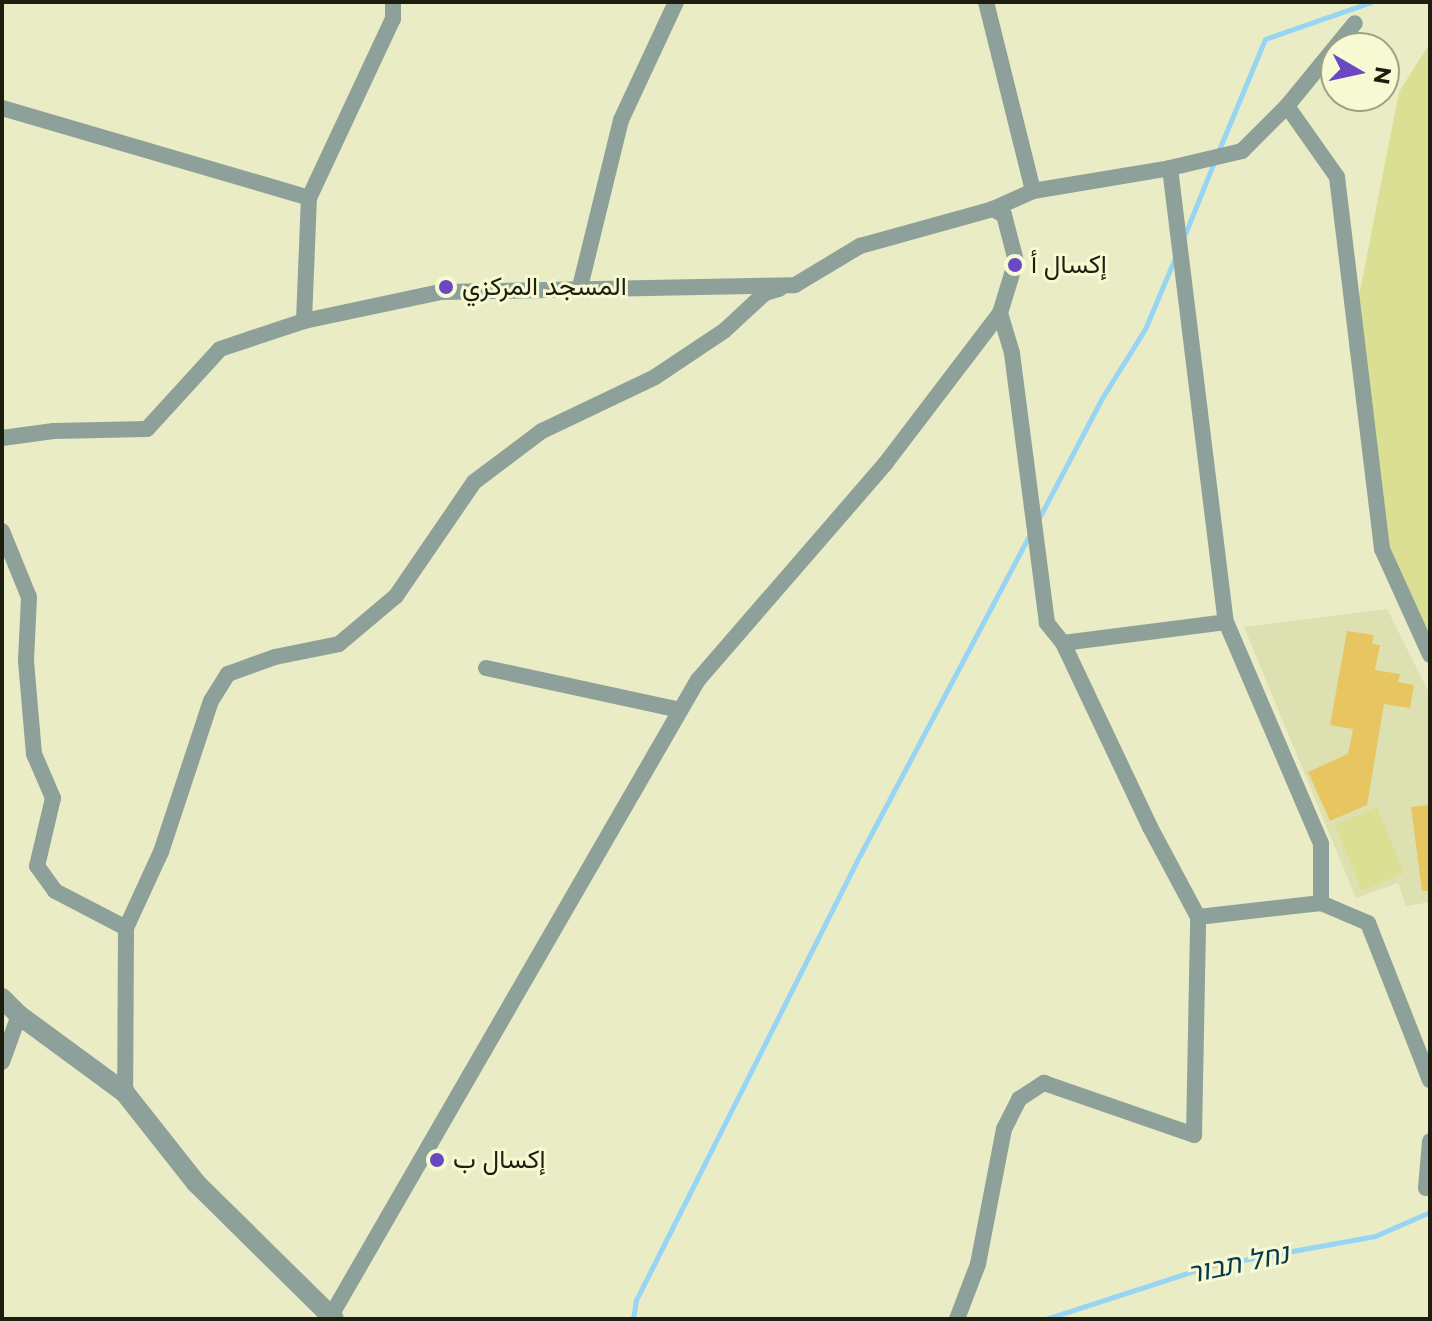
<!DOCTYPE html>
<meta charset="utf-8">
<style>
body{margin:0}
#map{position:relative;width:1432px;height:1321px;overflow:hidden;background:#e9ecc4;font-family:Montserrat,Vazirmatn,Heebo,sans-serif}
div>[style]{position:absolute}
.built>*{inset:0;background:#dde1b1}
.green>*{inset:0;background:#dadf94}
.stream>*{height:5px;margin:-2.5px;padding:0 2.5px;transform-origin:2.5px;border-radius:2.5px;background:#98d5f4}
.building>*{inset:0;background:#e7c661}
.minor>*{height:16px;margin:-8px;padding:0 8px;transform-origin:8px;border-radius:8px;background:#8da099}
.tertiary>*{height:20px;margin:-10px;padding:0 10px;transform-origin:10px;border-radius:10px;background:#8da099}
.dots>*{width:22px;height:22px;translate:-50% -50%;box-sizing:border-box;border:4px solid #f6f9d1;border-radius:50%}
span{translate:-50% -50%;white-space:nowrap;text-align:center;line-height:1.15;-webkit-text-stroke:6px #f6f9d1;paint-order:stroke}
.poi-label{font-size:26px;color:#1d1e0f}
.left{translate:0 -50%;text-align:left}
.water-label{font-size:28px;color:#073a4f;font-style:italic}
.frame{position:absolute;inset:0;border:4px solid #1d1e0f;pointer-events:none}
.north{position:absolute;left:1320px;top:32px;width:80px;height:80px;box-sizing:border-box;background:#f6f9d1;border:2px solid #9fa183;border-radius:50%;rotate:99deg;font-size:22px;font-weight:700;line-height:32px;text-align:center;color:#1d1e0f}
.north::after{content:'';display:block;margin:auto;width:28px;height:36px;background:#6a48c1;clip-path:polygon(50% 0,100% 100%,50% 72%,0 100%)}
</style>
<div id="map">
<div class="built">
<div style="clip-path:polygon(1387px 609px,1430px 695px,1430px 902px,1406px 906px,1398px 883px,1356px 898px,1244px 627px)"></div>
</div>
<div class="green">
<div style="clip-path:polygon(1430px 43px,1430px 661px,1395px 588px,1349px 347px,1399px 92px)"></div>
<div style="clip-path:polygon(1377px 807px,1404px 873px,1362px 891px,1335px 825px)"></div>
</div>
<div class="stream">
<div style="left:1218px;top:152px;width:122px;rotate:-67.4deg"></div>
<div style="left:1265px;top:39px;width:112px;rotate:-19.2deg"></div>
<div style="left:1185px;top:234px;width:78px;rotate:-68.1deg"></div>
<div style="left:1039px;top:518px;width:136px;rotate:-62.3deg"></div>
<div style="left:1102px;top:398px;width:81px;rotate:-58.1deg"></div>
<div style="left:1145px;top:329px;width:77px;rotate:-67.1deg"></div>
<div style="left:633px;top:1319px;width:19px;rotate:-81deg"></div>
<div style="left:636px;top:1300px;width:498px;rotate:-63.3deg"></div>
<div style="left:860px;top:855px;width:363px;rotate:-62.1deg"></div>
<div style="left:1046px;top:1319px;width:171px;rotate:-18deg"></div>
<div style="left:1209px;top:1266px;width:169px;rotate:-10.2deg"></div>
<div style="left:1375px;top:1236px;width:60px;rotate:-23.6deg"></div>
</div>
<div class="building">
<div style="clip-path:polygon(1347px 631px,1374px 635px,1372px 644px,1380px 645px,1375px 670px,1400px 674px,1398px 682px,1414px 685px,1410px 708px,1384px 704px,1367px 805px,1330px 821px,1308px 772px,1348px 754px,1353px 729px,1330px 725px)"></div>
<div style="clip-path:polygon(1430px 805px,1430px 891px,1422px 891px,1411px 807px)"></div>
</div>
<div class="minor">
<div style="left:986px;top:2px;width:195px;rotate:76deg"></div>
<div style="left:1287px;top:106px;width:87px;rotate:54.8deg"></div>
<div style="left:1337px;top:177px;width:375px;rotate:83.1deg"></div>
<div style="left:1382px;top:549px;width:116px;rotate:65.6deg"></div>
<div style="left:2px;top:108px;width:320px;rotate:16.3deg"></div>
<div style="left:1170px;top:168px;width:457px;rotate:83deg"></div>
<div style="left:1226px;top:622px;width:241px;rotate:66.8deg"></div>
<div style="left:1321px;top:844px;width:59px;rotate:90deg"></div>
<div style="left:580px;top:287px;width:172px;rotate:-76.2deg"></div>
<div style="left:621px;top:120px;width:130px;rotate:-65deg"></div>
<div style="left:304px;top:321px;width:123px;rotate:-87.7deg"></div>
<div style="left:309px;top:198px;width:198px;rotate:-64.9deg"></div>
<div style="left:393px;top:19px;width:17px;rotate:-90deg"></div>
<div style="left:2px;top:438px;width:52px;rotate:-7.7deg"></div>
<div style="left:54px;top:431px;width:93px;rotate:-1.2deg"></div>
<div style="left:147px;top:429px;width:108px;rotate:-47.6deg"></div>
<div style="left:220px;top:349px;width:89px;rotate:-18.4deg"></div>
<div style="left:304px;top:321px;width:139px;rotate:-12deg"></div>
<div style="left:440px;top:292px;width:355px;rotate:-1.1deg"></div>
<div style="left:795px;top:285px;width:76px;rotate:-31deg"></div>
<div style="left:860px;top:246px;width:138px;rotate:-15.5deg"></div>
<div style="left:993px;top:209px;width:44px;rotate:-24.2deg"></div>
<div style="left:1033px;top:191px;width:139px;rotate:-9.5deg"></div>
<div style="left:1170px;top:168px;width:74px;rotate:-13.3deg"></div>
<div style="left:1242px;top:151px;width:64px;rotate:-45deg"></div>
<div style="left:1287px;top:106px;width:107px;rotate:-50.7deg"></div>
<div style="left:2px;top:531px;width:71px;rotate:67.8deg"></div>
<div style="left:29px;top:597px;width:64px;rotate:92.7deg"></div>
<div style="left:26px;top:661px;width:93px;rotate:85.1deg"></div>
<div style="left:34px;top:754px;width:48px;rotate:66.6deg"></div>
<div style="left:53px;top:798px;width:70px;rotate:103.2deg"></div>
<div style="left:37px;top:866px;width:31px;rotate:54deg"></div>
<div style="left:55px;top:891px;width:80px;rotate:27.5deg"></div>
<div style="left:126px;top:928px;width:165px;rotate:90.3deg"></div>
<div style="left:1063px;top:643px;width:164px;rotate:-7.3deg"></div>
<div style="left:486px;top:668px;width:198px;rotate:12.2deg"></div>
<div style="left:1198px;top:917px;width:124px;rotate:-6.5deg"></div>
<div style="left:1321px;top:903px;width:51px;rotate:23.1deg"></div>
<div style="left:1368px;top:923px;width:169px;rotate:68.5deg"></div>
<div style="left:126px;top:928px;width:84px;rotate:-65.3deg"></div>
<div style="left:161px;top:852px;width:159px;rotate:-71.7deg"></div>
<div style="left:211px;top:701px;width:32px;rotate:-58deg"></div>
<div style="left:228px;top:674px;width:50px;rotate:-19.9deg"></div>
<div style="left:275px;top:657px;width:65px;rotate:-11.5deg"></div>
<div style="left:339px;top:644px;width:75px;rotate:-40.1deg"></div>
<div style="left:396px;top:596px;width:138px;rotate:-55.6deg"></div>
<div style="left:474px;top:482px;width:85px;rotate:-36.9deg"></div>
<div style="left:542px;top:431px;width:125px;rotate:-25.5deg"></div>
<div style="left:655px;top:377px;width:83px;rotate:-33.7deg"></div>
<div style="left:724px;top:331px;width:56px;rotate:-42.8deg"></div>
<div style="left:765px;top:293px;width:15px;rotate:-16deg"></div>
<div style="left:2px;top:1062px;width:50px;rotate:-70.1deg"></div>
<div style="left:1426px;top:1188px;width:47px;rotate:-85.1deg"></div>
<div style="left:329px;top:1319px;width:738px;rotate:-60deg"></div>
<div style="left:698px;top:680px;width:286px;rotate:-49.1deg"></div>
<div style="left:885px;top:464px;width:190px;rotate:-52.7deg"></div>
<div style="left:1000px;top:313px;width:54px;rotate:-72.9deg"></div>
<div style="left:1016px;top:261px;width:48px;rotate:-104.6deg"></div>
<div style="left:1004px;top:215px;width:13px;rotate:-151deg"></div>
<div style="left:957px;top:1319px;width:59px;rotate:-69.1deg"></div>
<div style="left:978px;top:1264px;width:137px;rotate:-79.1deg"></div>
<div style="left:1004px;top:1129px;width:34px;rotate:-63deg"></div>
<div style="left:1019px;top:1099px;width:30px;rotate:-33deg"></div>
<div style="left:1044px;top:1083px;width:159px;rotate:19.1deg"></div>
<div style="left:1194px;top:1135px;width:218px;rotate:-88.9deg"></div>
<div style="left:1198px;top:917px;width:102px;rotate:-118.1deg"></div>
<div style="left:1150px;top:827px;width:204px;rotate:-115.3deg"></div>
<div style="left:1063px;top:643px;width:26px;rotate:-129deg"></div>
<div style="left:1047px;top:623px;width:272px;rotate:-97.4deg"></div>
<div style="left:1012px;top:353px;width:42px;rotate:-106.7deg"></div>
</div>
<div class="tertiary">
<div style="left:2px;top:998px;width:24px;rotate:45deg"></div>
<div style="left:19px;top:1015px;width:132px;rotate:36.3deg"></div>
<div style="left:125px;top:1093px;width:115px;rotate:51.7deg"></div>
<div style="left:196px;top:1183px;width:194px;rotate:44.6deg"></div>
</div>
<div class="dots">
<div style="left:1015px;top:265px;background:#6a48c1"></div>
<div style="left:446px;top:287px;background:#6a48c1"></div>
<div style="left:437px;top:1160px;background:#6a48c1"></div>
</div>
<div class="poi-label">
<span class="left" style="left:1031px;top:265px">إكسال أ</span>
<span class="left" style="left:462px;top:287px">المسجد المركزي</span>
<span class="left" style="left:453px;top:1160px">إكسال ب</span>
</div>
<div class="water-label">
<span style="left:1238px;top:1263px;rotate:-12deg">נחל תבור</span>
</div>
<div class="frame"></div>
<div class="north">N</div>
</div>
